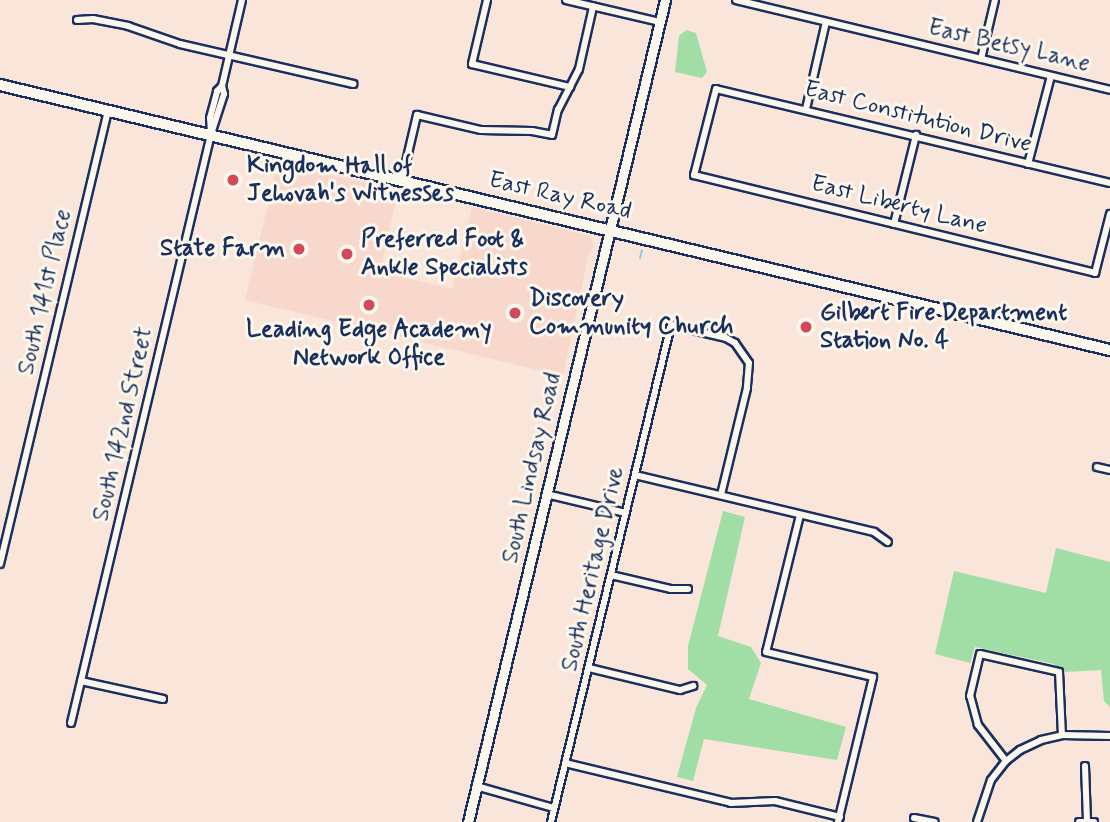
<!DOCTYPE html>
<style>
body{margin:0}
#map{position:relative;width:1110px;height:822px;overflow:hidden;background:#f9e5d9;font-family:Mynerve,sans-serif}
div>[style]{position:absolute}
.built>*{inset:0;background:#f8d8cc}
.green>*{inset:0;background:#a1dea6}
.stream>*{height:2px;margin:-1px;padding:0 1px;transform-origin:1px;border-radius:1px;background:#83d1e1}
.roads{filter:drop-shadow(2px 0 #1b2f5e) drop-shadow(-2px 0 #1b2f5e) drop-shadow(0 2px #1b2f5e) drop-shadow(0 -2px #1b2f5e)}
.minor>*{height:6px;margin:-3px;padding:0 3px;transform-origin:3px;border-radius:3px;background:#fbf7ec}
.secondary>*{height:9px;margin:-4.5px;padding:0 4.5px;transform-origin:4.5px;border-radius:4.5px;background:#fbf7ec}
.primary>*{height:10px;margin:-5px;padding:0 5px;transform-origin:5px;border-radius:5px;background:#fbf7ec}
.dots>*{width:19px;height:19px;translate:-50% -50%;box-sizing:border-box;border:4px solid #fbf7ec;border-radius:50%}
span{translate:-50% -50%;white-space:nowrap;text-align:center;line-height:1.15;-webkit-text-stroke:6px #fbf7ec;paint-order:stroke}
.street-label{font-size:24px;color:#1b2f5e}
.poi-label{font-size:24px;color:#1b2f5e;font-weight:700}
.left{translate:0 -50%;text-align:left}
.right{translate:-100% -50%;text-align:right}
</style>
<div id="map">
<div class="built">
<div style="clip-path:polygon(278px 163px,398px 190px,380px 272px,452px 289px,472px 207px,590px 236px,594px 245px,588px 257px,563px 376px,245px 300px)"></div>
</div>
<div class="green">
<div style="clip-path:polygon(686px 30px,696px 33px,707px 72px,702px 78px,675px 72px,679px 36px)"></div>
<div style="clip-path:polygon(723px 511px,745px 517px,718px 636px,751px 647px,761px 663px,749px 699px,846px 727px,837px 760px,704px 739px,693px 781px,677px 777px,696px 708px,707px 685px,688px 669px,688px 646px)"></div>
<div style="clip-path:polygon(1056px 548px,1110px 562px,1110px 707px,1104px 701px,1101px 670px,1065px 672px,1054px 664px,975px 647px,970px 663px,935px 654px,954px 571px,1046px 593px)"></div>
</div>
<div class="stream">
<div style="left:640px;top:258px;width:8px;rotate:-76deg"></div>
</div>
<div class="roads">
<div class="minor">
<div style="left:487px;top:0;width:66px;rotate:103.2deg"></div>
<div style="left:472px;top:64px;width:101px;rotate:13.2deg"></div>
<div style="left:566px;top:0;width:97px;rotate:13.2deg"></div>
<div style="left:736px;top:0;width:385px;rotate:13.5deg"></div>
<div style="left:77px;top:20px;width:16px;rotate:-4deg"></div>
<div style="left:93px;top:19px;width:36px;rotate:11deg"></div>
<div style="left:128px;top:26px;width:55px;rotate:19.1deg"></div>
<div style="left:180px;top:44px;width:178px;rotate:13deg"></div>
<div style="left:981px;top:59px;width:61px;rotate:-76.7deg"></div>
<div style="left:806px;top:109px;width:89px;rotate:-77.1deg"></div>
<div style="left:211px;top:132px;width:14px;rotate:-94deg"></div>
<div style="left:210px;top:118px;width:28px;rotate:-75deg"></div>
<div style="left:217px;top:91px;width:7px;rotate:-45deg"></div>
<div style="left:222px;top:86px;width:88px;rotate:-76.9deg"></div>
<div style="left:1028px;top:164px;width:91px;rotate:-75.4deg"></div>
<div style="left:402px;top:179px;width:66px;rotate:-76.8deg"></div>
<div style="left:417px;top:115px;width:66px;rotate:13.2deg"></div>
<div style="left:481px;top:130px;width:51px;rotate:1.1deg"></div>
<div style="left:532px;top:131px;width:20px;rotate:11deg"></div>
<div style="left:552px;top:135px;width:26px;rotate:-77deg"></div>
<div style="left:558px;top:110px;width:46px;rotate:-62.9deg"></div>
<div style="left:579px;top:69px;width:64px;rotate:-77.3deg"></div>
<div style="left:1110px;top:183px;width:405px;rotate:-166.6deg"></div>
<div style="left:716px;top:89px;width:89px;rotate:104.3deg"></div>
<div style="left:694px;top:175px;width:413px;rotate:13.7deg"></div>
<div style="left:1095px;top:273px;width:61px;rotate:-75.7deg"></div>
<div style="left:894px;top:224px;width:92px;rotate:-76.1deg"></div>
<div style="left:1097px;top:467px;width:13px;rotate:13deg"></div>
<div style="left:635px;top:475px;width:246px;rotate:13.4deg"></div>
<div style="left:874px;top:532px;width:17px;rotate:36deg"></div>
<div style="left:546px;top:494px;width:82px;rotate:13.4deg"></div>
<div style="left:800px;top:515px;width:141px;rotate:103.9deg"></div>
<div style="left:766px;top:652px;width:110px;rotate:13.2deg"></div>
<div style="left:873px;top:677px;width:149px;rotate:103.6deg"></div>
<div style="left:0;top:564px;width:466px;rotate:-76.6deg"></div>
<div style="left:611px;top:575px;width:62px;rotate:13.1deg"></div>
<div style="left:671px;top:589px;width:17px"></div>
<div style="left:589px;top:668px;width:94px;rotate:13.6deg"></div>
<div style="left:680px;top:690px;width:14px;rotate:-17deg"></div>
<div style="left:81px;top:681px;width:84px;rotate:12.4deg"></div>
<div style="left:71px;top:723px;width:605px;rotate:-76.63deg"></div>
<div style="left:211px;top:134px;width:42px;rotate:-72deg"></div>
<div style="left:224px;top:94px;width:8px;rotate:-104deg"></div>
<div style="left:1006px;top:761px;width:46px;rotate:-127.9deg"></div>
<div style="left:978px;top:725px;width:30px;rotate:-105deg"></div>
<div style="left:970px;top:696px;width:43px;rotate:-76.6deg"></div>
<div style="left:980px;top:654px;width:81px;rotate:12.8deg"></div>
<div style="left:1059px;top:672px;width:63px;rotate:87.3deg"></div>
<div style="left:565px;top:763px;width:171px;rotate:13.5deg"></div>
<div style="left:731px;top:803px;width:44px;rotate:-2.6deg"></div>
<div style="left:775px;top:801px;width:67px;rotate:13.8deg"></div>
<div style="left:1085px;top:766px;width:55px;rotate:87.9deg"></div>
<div style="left:476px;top:786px;width:81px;rotate:15.8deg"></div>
<div style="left:914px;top:818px;width:21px;rotate:11deg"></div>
<div style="left:551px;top:822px;width:511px;rotate:-76.43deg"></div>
<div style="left:671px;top:325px;width:57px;rotate:13.3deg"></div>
<div style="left:726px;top:338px;width:10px;rotate:29deg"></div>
<div style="left:735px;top:343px;width:24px;rotate:55deg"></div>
<div style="left:749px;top:363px;width:25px;rotate:95deg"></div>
<div style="left:747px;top:388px;width:110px;rotate:103.7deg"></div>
<div style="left:977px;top:822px;width:44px;rotate:-71.6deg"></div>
<div style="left:991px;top:780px;width:24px;rotate:-52deg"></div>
<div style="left:1006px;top:761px;width:18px;rotate:-38deg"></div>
<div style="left:1020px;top:750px;width:23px;rotate:-25deg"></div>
<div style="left:1041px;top:740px;width:22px;rotate:-13deg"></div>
<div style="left:1062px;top:735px;width:48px;rotate:1.2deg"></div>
<div style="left:1079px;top:822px;width:15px"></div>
</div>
<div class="secondary">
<div style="left:468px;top:822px;width:845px;rotate:-76.52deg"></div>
</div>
<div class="primary">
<div style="left:0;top:85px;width:1141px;rotate:13.43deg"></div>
</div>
</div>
<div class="dots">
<div style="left:233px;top:180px;background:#d1495b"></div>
<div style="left:299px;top:249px;background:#d1495b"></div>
<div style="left:347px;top:254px;background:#d1495b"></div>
<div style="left:369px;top:305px;background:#d1495b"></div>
<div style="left:515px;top:313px;background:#d1495b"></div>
<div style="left:806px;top:327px;background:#d1495b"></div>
</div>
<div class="street-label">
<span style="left:1009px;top:46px;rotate:13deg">East Betsy Lane</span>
<span style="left:918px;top:117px;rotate:14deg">East Constitution Drive</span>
<span style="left:560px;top:196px;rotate:13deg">East Ray Road</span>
<span style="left:899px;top:205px;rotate:14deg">East Liberty Lane</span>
<span style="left:45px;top:292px;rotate:-77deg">South 141st Place</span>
<span style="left:123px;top:424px;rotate:-77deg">South 142nd Street</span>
<span style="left:532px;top:468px;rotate:-77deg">South Lindsay Road</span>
<span style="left:593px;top:569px;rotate:-77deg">South Heritage Drive</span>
</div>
<div class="poi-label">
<span class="left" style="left:247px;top:180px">Kingdom Hall of<br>Jehovah's Witnesses</span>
<span class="left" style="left:361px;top:254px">Preferred Foot &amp;<br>Ankle Specialists</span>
<span class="right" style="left:285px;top:249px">State Farm</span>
<span class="left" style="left:529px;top:313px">Discovery<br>Community Church</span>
<span class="left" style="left:820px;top:327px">Gilbert Fire Department<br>Station No. 4</span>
<span style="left:369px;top:344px">Leading Edge Academy<br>Network Office</span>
</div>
</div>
